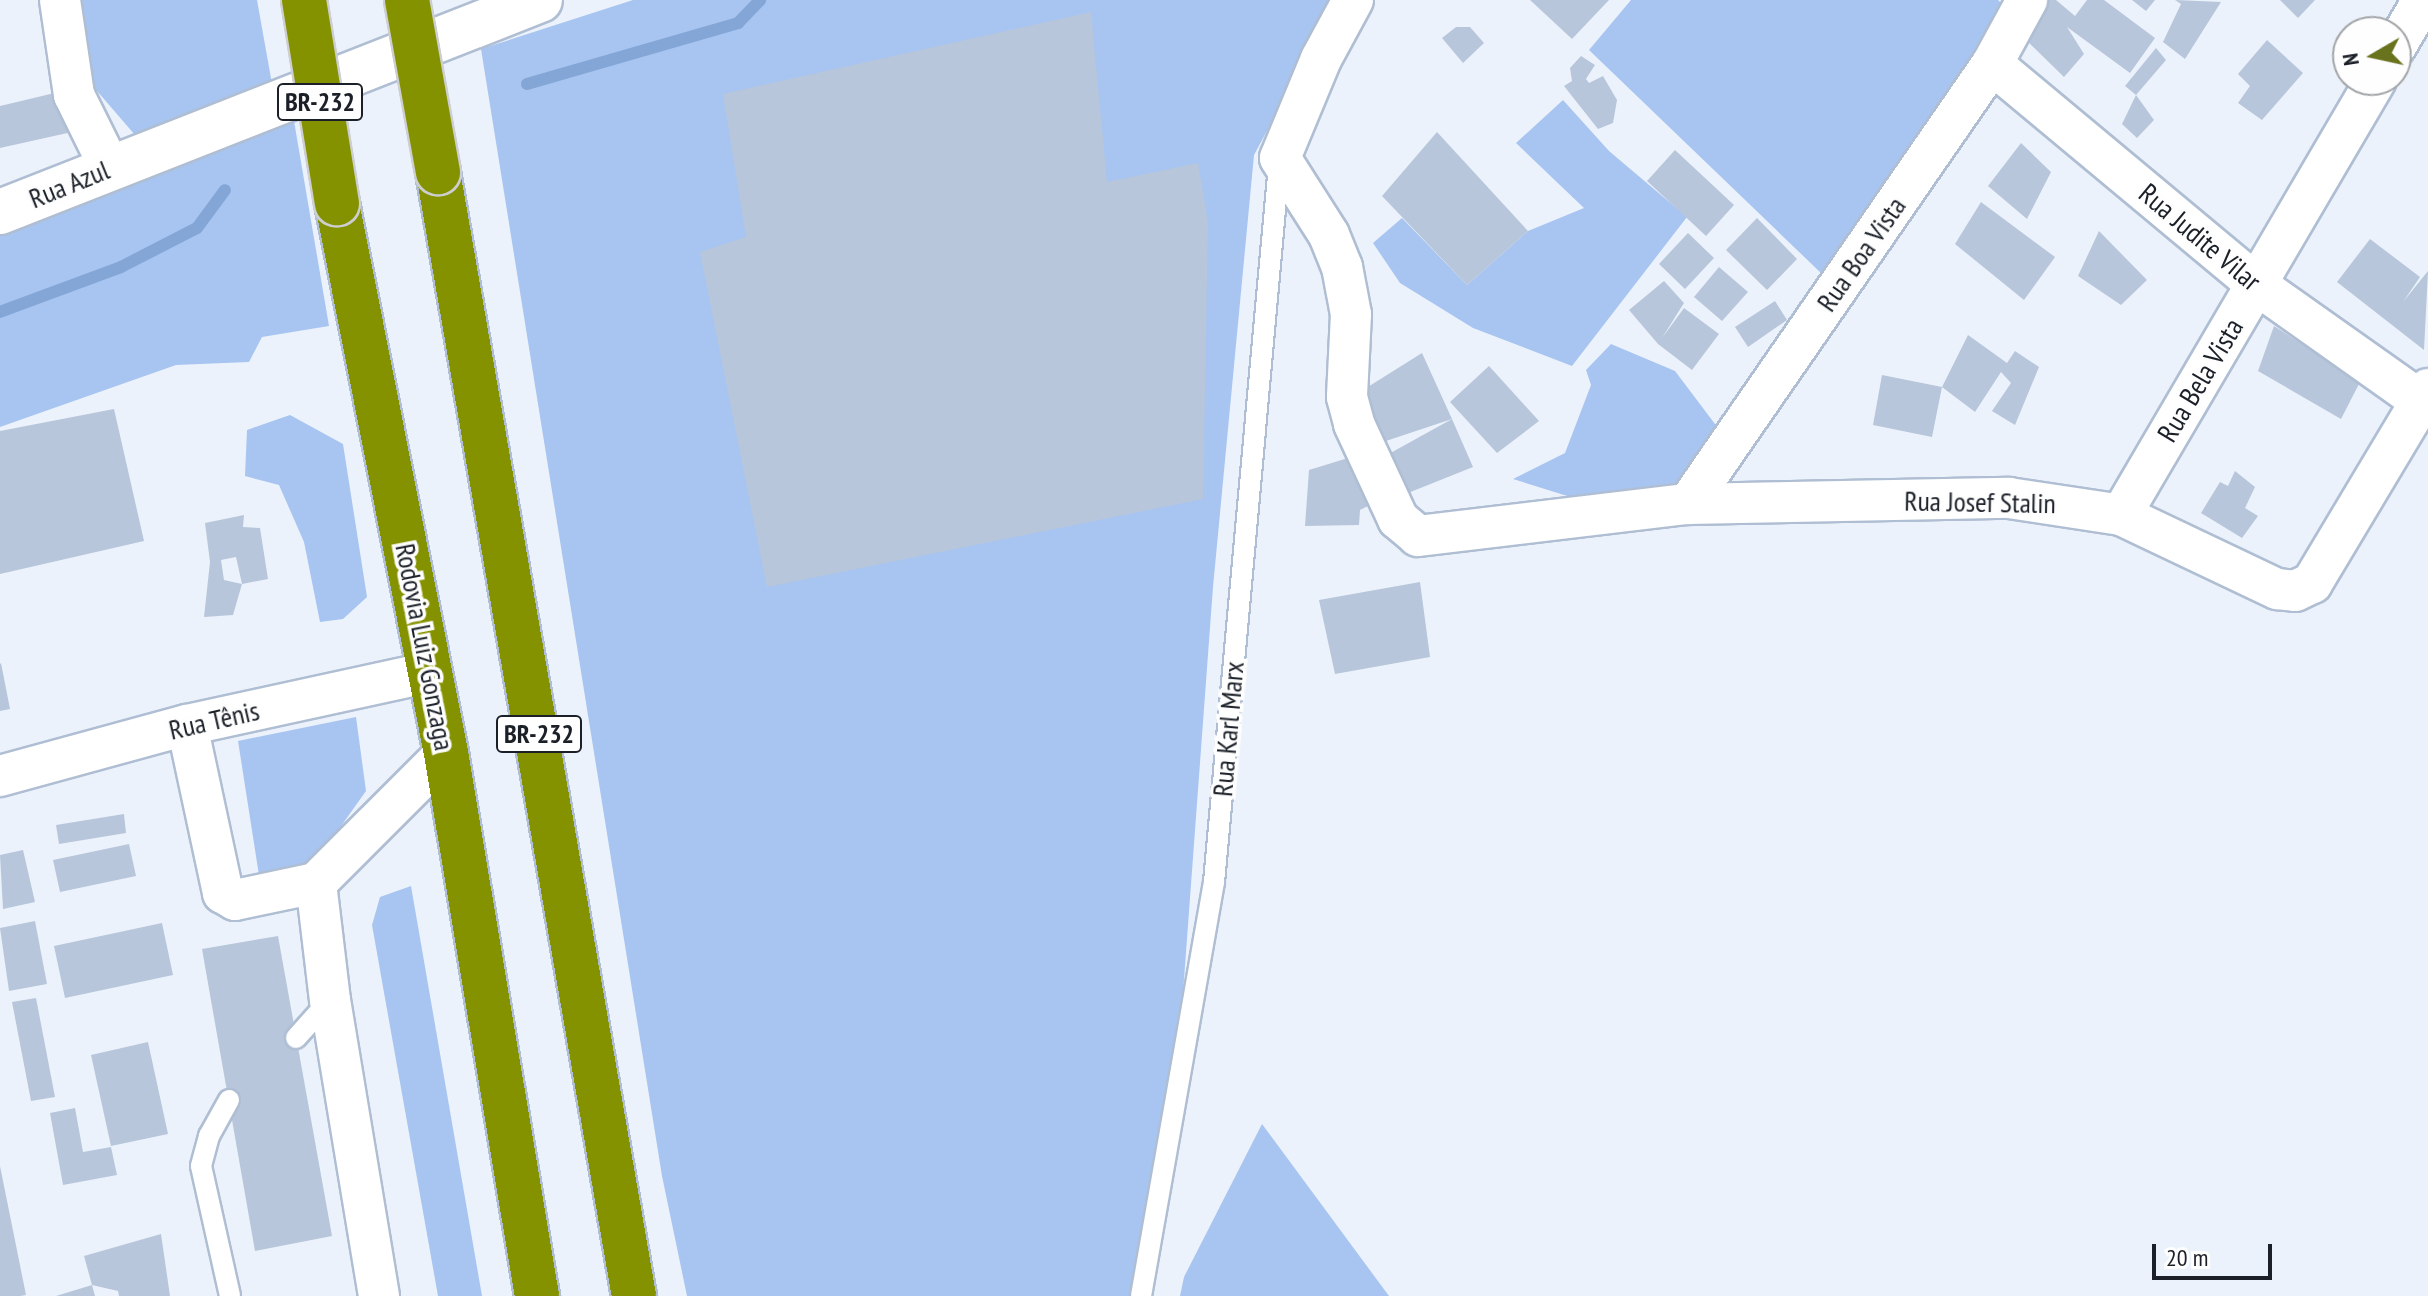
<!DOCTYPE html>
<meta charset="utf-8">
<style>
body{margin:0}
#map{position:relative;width:2428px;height:1296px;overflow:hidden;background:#ecf2fb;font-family:"PT Sans Narrow",sans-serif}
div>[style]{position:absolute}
.green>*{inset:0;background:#a7c5f0}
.stream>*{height:12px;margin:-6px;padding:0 6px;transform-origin:6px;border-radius:6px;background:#84a6d6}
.building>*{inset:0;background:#b7c6db}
.roads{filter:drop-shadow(2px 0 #afbed3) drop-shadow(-2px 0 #afbed3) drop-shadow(0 2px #afbed3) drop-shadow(0 -2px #afbed3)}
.lane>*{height:20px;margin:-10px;padding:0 10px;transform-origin:10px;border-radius:10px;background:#fff}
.street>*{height:40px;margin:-20px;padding:0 20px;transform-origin:20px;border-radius:20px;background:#fff}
.secondary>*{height:44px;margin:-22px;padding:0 22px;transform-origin:22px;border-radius:22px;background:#fff}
.highway>*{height:44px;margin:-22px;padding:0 22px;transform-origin:22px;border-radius:22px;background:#859200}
.bridges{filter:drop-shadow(2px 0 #cdced0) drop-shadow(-2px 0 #cdced0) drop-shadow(0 2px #cdced0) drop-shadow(0 -2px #cdced0)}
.highway-bridge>*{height:44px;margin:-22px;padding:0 22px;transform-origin:22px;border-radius:22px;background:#859200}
span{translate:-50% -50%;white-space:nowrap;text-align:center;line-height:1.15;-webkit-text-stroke:7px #fefefe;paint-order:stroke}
.shield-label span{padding:2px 6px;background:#fefefe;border:2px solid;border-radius:6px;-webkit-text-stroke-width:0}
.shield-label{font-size:26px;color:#1b2028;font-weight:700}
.street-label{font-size:28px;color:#1b2028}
.north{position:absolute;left:2332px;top:16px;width:80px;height:80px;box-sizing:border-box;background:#fefefe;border:2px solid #a3a5a8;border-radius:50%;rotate:261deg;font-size:22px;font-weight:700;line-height:32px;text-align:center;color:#1b2028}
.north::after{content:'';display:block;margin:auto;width:28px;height:36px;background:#69721c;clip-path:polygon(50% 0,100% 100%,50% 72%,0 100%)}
.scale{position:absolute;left:2152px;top:1244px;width:120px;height:36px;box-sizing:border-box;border:4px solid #1b2028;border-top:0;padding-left:10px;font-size:24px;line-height:28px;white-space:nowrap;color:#1b2028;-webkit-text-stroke:6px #fefefe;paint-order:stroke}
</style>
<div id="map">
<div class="green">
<div style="clip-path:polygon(78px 0,257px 0,274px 95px,135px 135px,91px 84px)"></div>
<div style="clip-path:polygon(633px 0,1337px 0,1254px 155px,1213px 587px,1175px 1101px,1145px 1296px,687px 1296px,662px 1176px,481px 49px)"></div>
<div style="clip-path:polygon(1631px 0,1998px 0,2007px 9px,1822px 274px,1589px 50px)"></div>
<div style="clip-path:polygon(1563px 100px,1609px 151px,1687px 217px,1572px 366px,1473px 328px,1400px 283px,1373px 243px,1402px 218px,1467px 285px,1528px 231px,1584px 208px,1516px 143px)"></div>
<div style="clip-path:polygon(293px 115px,329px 326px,262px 337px,249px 362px,176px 365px,0 427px,0 223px)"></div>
<div style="clip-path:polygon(1611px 344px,1675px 371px,1715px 424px,1721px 440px,1679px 496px,1593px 504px,1513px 479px,1565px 453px,1591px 385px,1586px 370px)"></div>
<div style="clip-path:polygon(290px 415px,343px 444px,367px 597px,343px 619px,320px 622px,304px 542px,279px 485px,245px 476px,247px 430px)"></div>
<div style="clip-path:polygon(356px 717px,366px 791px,304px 878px,261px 888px,238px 741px)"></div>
<div style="clip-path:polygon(411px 886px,482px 1296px,438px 1296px,372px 925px,380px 897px)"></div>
<div style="clip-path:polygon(1262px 1124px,1389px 1296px,1180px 1296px,1184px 1277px)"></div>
</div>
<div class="stream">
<div style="left:527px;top:84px;width:220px;rotate:-16.1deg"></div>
<div style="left:738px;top:23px;width:32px;rotate:-46deg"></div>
<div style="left:0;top:312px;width:129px;rotate:-20.4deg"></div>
<div style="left:121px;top:267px;width:85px;rotate:-27.2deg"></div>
<div style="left:197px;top:228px;width:47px;rotate:-53.6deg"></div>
</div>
<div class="building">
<div style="clip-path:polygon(1530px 0,1609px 0,1572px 39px)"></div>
<div style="clip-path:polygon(2044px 0,2056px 0,2075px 16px,2087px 0,2104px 0,2155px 38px,2130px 73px,2067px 27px,2084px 54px,2064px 77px,2023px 37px)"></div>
<div style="clip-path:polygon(2132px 0,2155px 0,2146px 11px)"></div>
<div style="clip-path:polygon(2175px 0,2221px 2px,2185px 59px,2163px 42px,2181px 4px)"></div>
<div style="clip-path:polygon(2280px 0,2315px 0,2298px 18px)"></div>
<div style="clip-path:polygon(1091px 12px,1107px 182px,1198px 163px,1208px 223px,1203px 499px,767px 587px,700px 252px,746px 237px,723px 94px)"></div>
<div style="clip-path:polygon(1456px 27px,1470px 27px,1484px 43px,1463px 63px,1442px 38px)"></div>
<div style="clip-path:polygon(2267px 40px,2303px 73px,2262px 120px,2238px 103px,2250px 86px,2238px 74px)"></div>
<div style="clip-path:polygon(2156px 48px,2166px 60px,2136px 95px,2125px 86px)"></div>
<div style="clip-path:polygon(1581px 56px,1595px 65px,1586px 79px,1589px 83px,1603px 76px,1617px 100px,1613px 123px,1598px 129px,1564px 86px,1572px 81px,1570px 68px)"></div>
<div style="clip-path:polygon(63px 91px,72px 132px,0 148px,0 106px)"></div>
<div style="clip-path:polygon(2136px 95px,2154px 120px,2137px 138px,2122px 124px)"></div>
<div style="clip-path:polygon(1437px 132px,1528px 231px,1467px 285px,1382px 196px)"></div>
<div style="clip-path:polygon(2021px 143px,2051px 172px,2027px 219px,1988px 186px)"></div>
<div style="clip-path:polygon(1675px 150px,1734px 205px,1706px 236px,1647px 181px)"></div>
<div style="clip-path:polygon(1981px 202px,2055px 257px,2024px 300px,1955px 244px)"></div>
<div style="clip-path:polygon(1757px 218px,1797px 259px,1767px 290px,1726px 250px)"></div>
<div style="clip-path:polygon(2099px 231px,2147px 280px,2121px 305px,2078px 276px)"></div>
<div style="clip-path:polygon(1688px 233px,1714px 258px,1685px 289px,1659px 264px)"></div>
<div style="clip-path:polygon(2370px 239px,2420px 277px,2403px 302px,2428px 271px,2424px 350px,2337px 282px)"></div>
<div style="clip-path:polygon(1719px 267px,1748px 292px,1722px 321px,1694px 297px)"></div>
<div style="clip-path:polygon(1664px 281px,1684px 303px,1662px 338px,1684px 308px,1719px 334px,1692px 370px,1658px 344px,1629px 310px)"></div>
<div style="clip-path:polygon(1775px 301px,1787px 320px,1748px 347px,1735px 327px)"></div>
<div style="clip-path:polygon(2274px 326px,2360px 382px,2341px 419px,2258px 371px)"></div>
<div style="clip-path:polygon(1968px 335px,2007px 363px,2015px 351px,2039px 367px,2015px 425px,1992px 411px,2011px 383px,2001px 372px,1975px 412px,1942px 387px)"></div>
<div style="clip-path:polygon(1422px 353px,1452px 419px,1383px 442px,1363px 390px)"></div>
<div style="clip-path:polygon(1489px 366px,1539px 421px,1497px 453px,1450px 402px)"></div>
<div style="clip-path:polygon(1882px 375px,1942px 387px,1932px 437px,1873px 425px)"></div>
<div style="clip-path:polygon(114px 409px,144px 541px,0 574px,0 431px)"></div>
<div style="clip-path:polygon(1452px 419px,1473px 467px,1403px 495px,1385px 456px)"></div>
<div style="clip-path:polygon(1348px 458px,1372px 504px,1360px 510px,1359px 525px,1305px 526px,1309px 470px)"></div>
<div style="clip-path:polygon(2235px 471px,2255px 487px,2245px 508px,2258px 516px,2242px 538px,2201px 513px,2220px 482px,2228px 486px)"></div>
<div style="clip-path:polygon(evenodd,244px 515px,243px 527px,260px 528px,268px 579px,242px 584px,233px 615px,204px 617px,210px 562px,205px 523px,244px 515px,236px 557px,242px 584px,224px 580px,221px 560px,236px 557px)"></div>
<div style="clip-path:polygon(1420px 582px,1430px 657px,1335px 674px,1319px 600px)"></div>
<div style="clip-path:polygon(1px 663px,10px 709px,0 711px,0 664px)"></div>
<div style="clip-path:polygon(124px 814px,126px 833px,59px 844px,56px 825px)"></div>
<div style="clip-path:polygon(129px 844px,136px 876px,60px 892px,53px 860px)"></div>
<div style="clip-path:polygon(23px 850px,35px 902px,3px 909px,0 855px)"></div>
<div style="clip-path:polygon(35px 921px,47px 984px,9px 991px,0 928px)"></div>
<div style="clip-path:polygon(162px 923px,173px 975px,65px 998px,54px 946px)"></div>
<div style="clip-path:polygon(278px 936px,332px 1236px,255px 1251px,202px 949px)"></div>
<div style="clip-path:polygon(36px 998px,55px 1097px,31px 1101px,12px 1002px)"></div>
<div style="clip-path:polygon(148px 1042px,168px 1134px,111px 1146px,91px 1055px)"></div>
<div style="clip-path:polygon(75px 1108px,83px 1152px,111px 1147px,117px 1175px,63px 1185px,50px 1113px)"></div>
<div style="clip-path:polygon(0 1166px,26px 1295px,20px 1296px,0 1296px)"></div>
<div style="clip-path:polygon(161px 1234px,170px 1296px,119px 1296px,118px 1291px,92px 1285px,95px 1296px,56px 1296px,92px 1285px,84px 1256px)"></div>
</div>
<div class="roads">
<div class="lane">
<div style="left:296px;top:1038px;width:51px;rotate:-48.2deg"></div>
<div style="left:229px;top:1100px;width:41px;rotate:119.1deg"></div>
<div style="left:209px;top:1136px;width:31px;rotate:105deg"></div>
<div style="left:201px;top:1166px;width:133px;rotate:77.4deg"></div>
<div style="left:1141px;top:1296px;width:420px;rotate:-80deg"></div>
<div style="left:1214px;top:882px;width:720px;rotate:-84.82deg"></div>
</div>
<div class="street">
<div style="left:60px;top:0;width:96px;rotate:81.6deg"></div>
<div style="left:74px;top:95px;width:81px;rotate:63.7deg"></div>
<div style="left:1353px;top:0;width:67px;rotate:118.5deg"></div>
<div style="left:1321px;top:59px;width:107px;rotate:112.5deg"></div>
<div style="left:1280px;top:158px;width:91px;rotate:57.5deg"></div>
<div style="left:1329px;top:235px;width:35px;rotate:68deg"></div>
<div style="left:1342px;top:267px;width:48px;rotate:79.2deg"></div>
<div style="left:1351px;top:314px;width:83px;rotate:92.8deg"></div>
<div style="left:1347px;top:397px;width:28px;rotate:75deg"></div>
<div style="left:1354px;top:424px;width:105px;rotate:65.1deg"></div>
<div style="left:1398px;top:519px;width:26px;rotate:40deg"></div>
<div style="left:1418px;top:536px;width:272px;rotate:-6.8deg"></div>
<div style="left:1688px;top:504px;width:321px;rotate:-1.1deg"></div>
<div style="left:2009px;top:498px;width:113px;rotate:8.6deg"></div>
<div style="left:2121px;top:515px;width:173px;rotate:25.4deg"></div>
<div style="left:2277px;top:589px;width:18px;rotate:6deg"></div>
<div style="left:2295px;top:591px;width:19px;rotate:-25deg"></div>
<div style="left:2312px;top:583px;width:226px;rotate:-59.1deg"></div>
<div style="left:2396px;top:46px;width:53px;rotate:-59.6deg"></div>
<div style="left:1992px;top:64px;width:345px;rotate:39.8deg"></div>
<div style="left:2257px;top:285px;width:197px;rotate:35.3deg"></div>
<div style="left:1688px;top:504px;width:535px;rotate:-55.36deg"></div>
<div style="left:1992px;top:64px;width:73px;rotate:-61.3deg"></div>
<div style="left:2121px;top:515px;width:504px;rotate:-59.62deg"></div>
<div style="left:187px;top:725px;width:172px;rotate:77.9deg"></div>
<div style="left:223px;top:893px;width:14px;rotate:30deg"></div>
<div style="left:235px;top:900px;width:83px;rotate:-11.9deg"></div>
<div style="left:316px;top:883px;width:184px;rotate:-45deg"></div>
<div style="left:0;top:776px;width:194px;rotate:-15.3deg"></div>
<div style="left:187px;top:725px;width:249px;rotate:-12.3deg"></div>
<div style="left:316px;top:883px;width:118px;rotate:83.2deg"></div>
<div style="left:330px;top:1000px;width:300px;rotate:80.6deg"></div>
</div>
<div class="secondary">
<div style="left:0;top:212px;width:580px;rotate:-21.43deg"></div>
</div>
<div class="highway">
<div style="left:438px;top:172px;width:1141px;rotate:80.11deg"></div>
<div style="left:337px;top:203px;width:561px;rotate:78.79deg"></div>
<div style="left:446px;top:753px;width:551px;rotate:80.49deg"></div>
</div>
</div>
<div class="bridges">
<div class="highway-bridge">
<div style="left:304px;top:0;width:206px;rotate:80.8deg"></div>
<div style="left:407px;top:0;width:175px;rotate:79.8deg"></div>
</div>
</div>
<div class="shield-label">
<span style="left:320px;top:102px">BR-232</span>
<span style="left:539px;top:734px">BR-232</span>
</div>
<div class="street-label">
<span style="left:69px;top:184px;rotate:-22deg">Rua Azul</span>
<span style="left:2200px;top:237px;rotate:40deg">Rua Judite Vilar</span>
<span style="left:1861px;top:254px;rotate:-55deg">Rua Boa Vista</span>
<span style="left:2200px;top:380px;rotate:-59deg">Rua Bela Vista</span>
<span style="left:1980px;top:502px;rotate:1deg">Rua Josef Stalin</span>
<span style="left:425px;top:647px;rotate:79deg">Rodovia Luiz Gonzaga</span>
<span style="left:214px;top:720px;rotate:-13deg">Rua Tênis</span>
<span style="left:1228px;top:729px;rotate:-85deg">Rua Karl Marx</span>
</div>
<div class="north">N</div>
<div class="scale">20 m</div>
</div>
